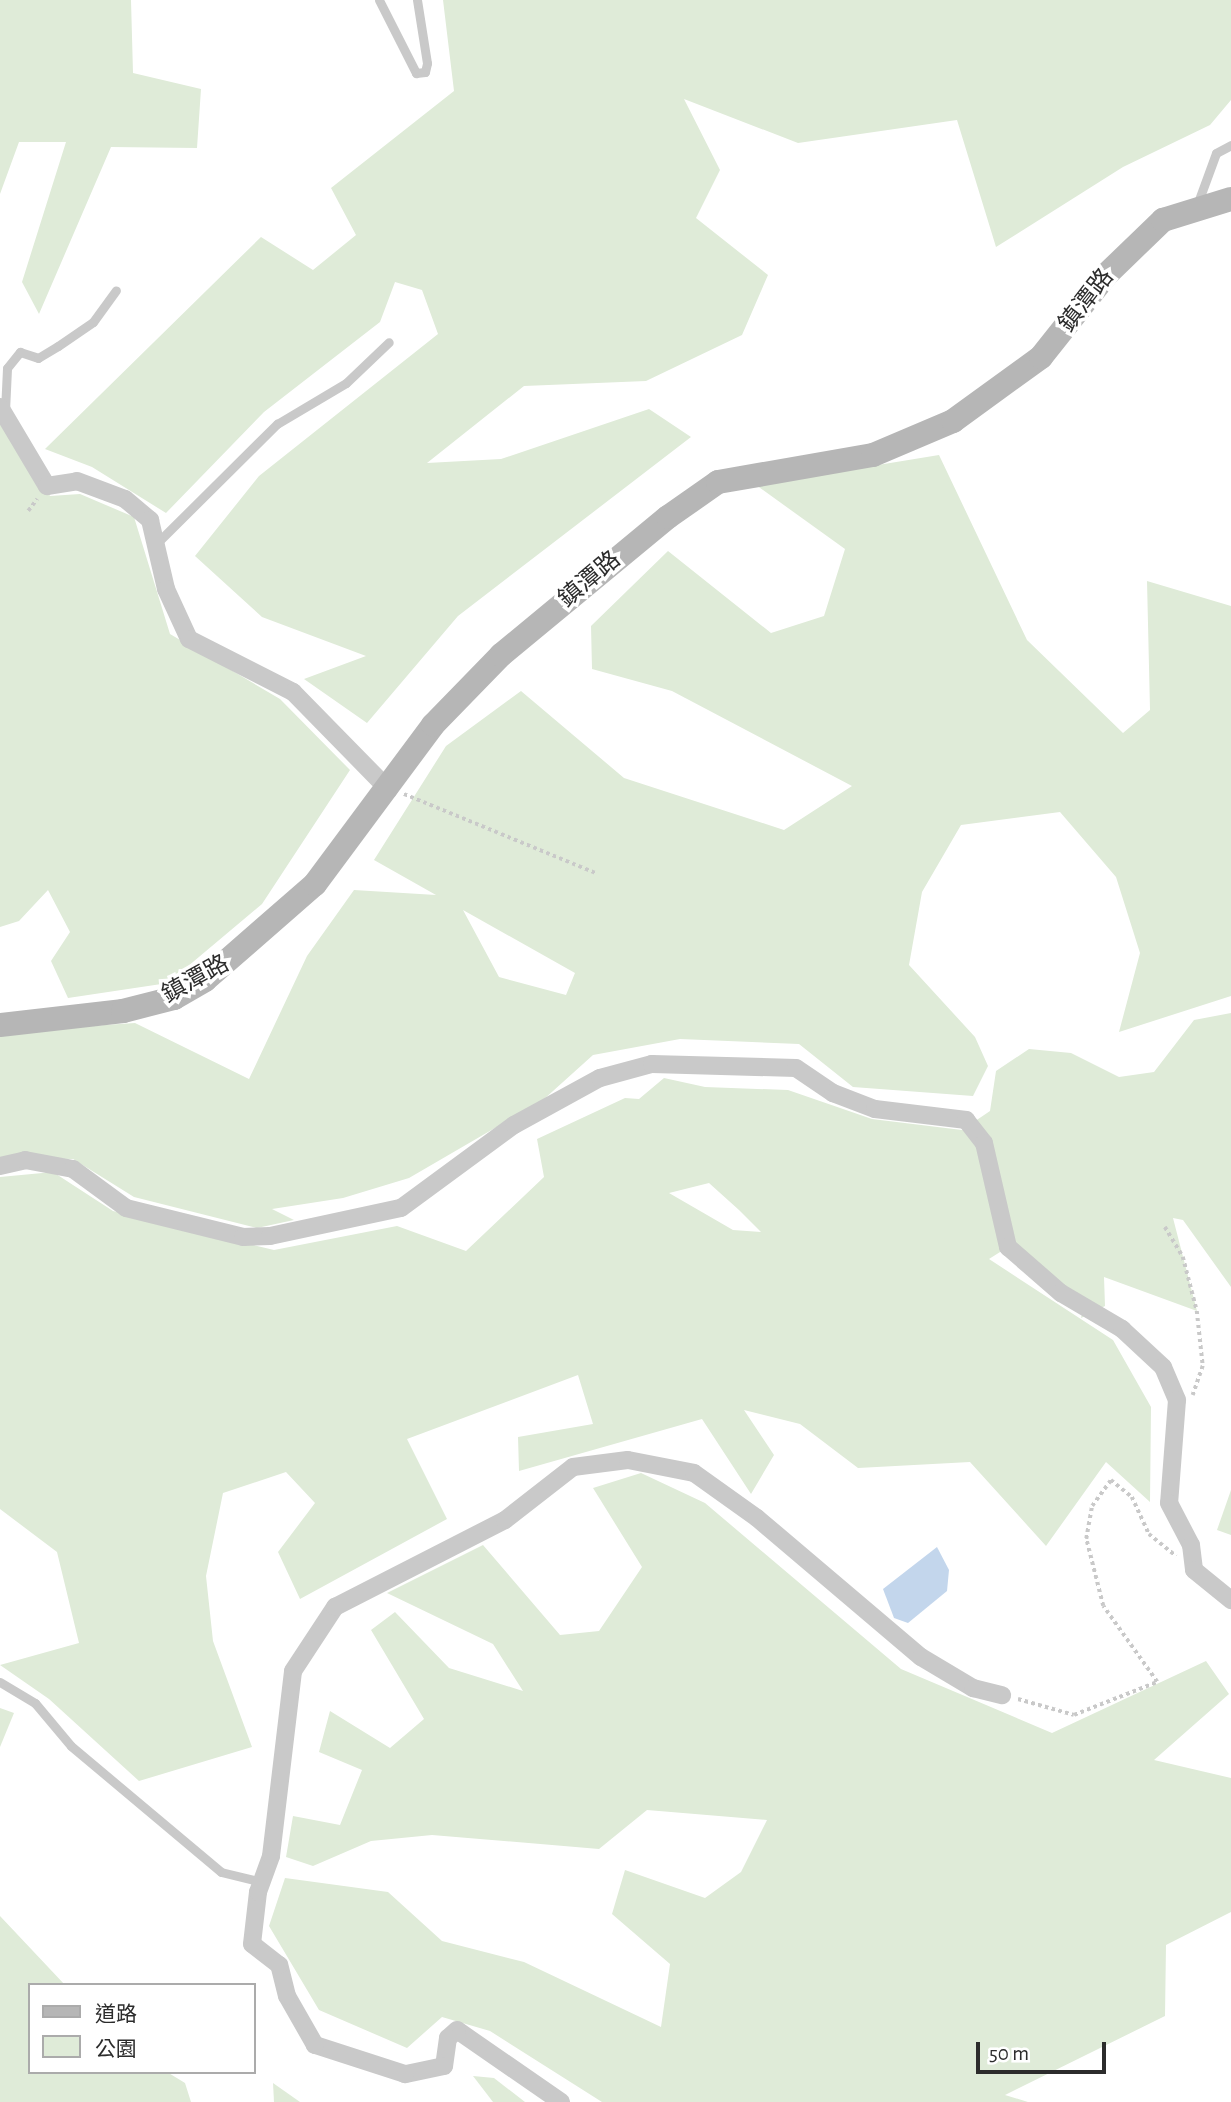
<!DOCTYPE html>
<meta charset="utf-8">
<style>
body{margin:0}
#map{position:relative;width:1231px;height:2102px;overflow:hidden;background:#fff;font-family:"Alegreya Sans","Noto Sans TC",sans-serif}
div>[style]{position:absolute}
.green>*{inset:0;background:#dfebd8}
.water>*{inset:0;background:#c3d6ec}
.path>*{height:3.5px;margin-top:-1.75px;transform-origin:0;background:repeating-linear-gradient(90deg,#c9c9c9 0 3.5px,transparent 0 7px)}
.lane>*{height:9px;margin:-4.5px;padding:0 4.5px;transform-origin:4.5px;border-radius:4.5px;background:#c9c9c9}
.street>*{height:18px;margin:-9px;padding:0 9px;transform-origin:9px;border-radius:9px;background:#c9c9c9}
.secondary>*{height:24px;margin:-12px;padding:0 12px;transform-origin:12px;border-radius:12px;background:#b6b6b6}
span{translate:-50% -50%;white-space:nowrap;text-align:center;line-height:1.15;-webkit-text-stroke:7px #fff;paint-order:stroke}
.street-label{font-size:24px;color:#2c2c2c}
.legend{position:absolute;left:28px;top:1983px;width:228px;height:91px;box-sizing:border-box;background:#fff;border:2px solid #ababab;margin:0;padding:9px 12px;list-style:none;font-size:21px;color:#2c2c2c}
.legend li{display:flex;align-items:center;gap:14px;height:35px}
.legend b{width:35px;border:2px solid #ababab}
.scale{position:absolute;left:976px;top:2042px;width:130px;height:32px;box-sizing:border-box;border:4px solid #2c2c2c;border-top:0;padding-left:9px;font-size:21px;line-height:24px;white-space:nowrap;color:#2c2c2c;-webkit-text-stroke:5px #fff;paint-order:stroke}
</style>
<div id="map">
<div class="green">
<div style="clip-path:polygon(0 0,131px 0,133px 73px,201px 89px,197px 148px,111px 147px,39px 314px,22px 282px,66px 142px,19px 142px,0 194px)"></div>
<div style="clip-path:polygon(443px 0,1231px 0,1231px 100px,1210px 125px,1123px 167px,996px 247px,957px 120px,798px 143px,684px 99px,720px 170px,696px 218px,768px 275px,742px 335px,646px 381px,524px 386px,427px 463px,501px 459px,649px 409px,691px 437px,458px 616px,367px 723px,304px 679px,366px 656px,262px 617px,195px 556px,259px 476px,438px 334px,422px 290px,395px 282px,380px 322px,264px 412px,166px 513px,92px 467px,45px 449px,261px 237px,313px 270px,356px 235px,331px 188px,454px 91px)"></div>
<div style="clip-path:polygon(0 406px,50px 496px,80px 494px,134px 517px,170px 634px,280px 699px,350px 770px,262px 904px,168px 983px,68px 998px,51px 961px,70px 932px,48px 890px,19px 921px,0 927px)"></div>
<div style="clip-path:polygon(evenodd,939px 455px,1027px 640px,1123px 733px,1150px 710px,1147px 581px,1231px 606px,1231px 996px,1119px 1032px,1140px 953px,1116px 877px,1060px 812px,961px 825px,922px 892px,909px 965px,975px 1037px,988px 1066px,973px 1096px,853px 1087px,799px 1044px,680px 1039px,593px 1055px,543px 1100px,409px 1178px,343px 1198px,272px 1209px,294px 1220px,257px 1228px,134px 1197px,73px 1159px,0 1158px,0 1032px,135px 1023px,249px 1079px,307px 956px,354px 890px,436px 895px,374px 860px,446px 746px,521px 691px,624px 778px,784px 830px,852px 786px,672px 691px,592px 669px,591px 626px,668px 551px,771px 633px,824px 616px,845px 549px,756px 485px,939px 455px,463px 910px,575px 973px,566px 995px,499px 977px,463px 910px)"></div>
<div style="clip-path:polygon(evenodd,1231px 1013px,1231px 1287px,1183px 1220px,1173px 1218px,1197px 1311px,1104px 1277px,1105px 1306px,1081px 1318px,1084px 1305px,1008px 1247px,989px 1259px,1113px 1340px,1151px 1407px,1150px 1502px,1106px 1462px,1046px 1546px,970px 1462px,858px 1468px,800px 1424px,744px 1410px,774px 1455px,751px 1494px,702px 1419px,519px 1471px,518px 1437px,593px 1424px,578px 1375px,407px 1439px,447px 1519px,300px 1599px,278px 1552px,315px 1503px,286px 1472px,223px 1493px,206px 1576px,213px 1641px,252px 1747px,139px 1781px,49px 1699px,0 1665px,79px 1643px,57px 1552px,0 1509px,0 1177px,53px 1172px,113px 1211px,274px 1250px,397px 1226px,466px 1251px,544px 1177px,537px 1139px,625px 1098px,639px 1099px,664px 1078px,705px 1087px,788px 1090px,872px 1119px,962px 1130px,990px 1111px,996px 1071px,1029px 1049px,1071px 1053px,1119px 1077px,1154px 1072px,1194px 1020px,1231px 1013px,709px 1183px,739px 1210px,761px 1232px,733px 1230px,669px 1193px,709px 1183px)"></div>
<div style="clip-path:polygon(641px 1473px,705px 1503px,901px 1669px,1052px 1733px,1206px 1661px,1229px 1694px,1154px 1760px,1231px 1778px,1231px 1912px,1166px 1945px,1165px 2016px,1005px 2095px,1028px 2102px,602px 2102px,490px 2031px,442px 2017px,407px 2048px,319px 2010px,269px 1926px,285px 1878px,388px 1892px,442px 1941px,524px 1962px,661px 2027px,670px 1964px,612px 1914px,625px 1870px,705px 1898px,741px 1872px,767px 1820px,647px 1810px,599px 1849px,432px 1835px,371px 1841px,313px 1866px,286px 1857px,293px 1816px,340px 1825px,362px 1770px,319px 1752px,330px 1711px,390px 1748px,424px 1719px,371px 1630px,395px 1612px,449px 1668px,523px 1691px,493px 1644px,387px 1593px,483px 1545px,560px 1635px,599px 1631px,642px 1567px,593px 1488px)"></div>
<div style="clip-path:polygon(1231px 1490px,1231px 1535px,1217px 1530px)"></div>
<div style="clip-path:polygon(0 1708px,14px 1713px,0 1747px)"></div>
<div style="clip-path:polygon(0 1916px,65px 1985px,30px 1985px,30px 2072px,167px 2072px,185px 2083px,191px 2102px,0 2102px)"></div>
<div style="clip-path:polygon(473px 2076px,494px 2078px,525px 2102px,493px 2102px)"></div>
<div style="clip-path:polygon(273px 2083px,300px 2102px,274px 2102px)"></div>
</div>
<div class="water">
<div style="clip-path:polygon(937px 1547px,949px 1570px,947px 1591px,908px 1623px,894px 1618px,883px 1589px)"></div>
</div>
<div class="path">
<div style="left:28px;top:511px;width:15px;rotate:-53deg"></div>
<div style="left:404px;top:794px;width:208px;rotate:22.4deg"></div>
<div style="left:1165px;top:1227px;width:35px;rotate:59deg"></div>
<div style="left:1183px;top:1257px;width:56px;rotate:75.5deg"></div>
<div style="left:1197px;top:1311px;width:55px;rotate:83.8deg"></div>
<div style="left:1203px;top:1366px;width:31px;rotate:109deg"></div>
<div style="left:1018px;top:1699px;width:58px;rotate:15.9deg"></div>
<div style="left:1074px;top:1715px;width:89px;rotate:-21.7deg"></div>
<div style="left:1157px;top:1682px;width:93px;rotate:-125.4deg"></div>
<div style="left:1103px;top:1606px;width:69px;rotate:-104.2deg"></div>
<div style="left:1086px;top:1539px;width:34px;rotate:-80deg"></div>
<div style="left:1092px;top:1506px;width:32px;rotate:-54deg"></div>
<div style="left:1111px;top:1480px;width:27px;rotate:39deg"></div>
<div style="left:1132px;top:1497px;width:41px;rotate:65.3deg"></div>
<div style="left:1149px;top:1534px;width:35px;rotate:39deg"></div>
</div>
<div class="lane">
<div style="left:379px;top:0;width:82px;rotate:63.1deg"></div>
<div style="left:416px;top:73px;width:9px;rotate:-6deg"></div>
<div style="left:425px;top:72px;width:9px;rotate:-77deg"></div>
<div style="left:427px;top:63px;width:64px;rotate:-99deg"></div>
<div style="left:1197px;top:205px;width:55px;rotate:-69.9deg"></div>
<div style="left:1216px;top:153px;width:17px;rotate:-28deg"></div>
<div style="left:5px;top:411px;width:43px;rotate:-87.3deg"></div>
<div style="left:7px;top:368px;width:21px;rotate:-51deg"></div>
<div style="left:20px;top:352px;width:19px;rotate:18deg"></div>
<div style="left:38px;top:358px;width:23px;rotate:-31deg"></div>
<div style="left:58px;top:346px;width:42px;rotate:-34.4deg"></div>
<div style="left:93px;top:322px;width:39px;rotate:-54deg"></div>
<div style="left:158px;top:542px;width:168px;rotate:-44.8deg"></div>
<div style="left:277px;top:424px;width:80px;rotate:-30.7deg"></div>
<div style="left:346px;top:383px;width:59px;rotate:-43.6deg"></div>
<div style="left:0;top:1682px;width:41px;rotate:31deg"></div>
<div style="left:35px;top:1703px;width:56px;rotate:50.1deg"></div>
<div style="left:71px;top:1746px;width:196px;rotate:40deg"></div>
<div style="left:221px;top:1872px;width:42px;rotate:13.7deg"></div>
</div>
<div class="street">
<div style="left:0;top:407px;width:92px;rotate:59.3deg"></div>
<div style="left:47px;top:486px;width:30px;rotate:-9deg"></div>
<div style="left:77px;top:481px;width:51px;rotate:20.6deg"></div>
<div style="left:125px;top:499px;width:33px;rotate:40deg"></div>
<div style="left:150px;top:520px;width:71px;rotate:76.9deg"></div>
<div style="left:166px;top:589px;width:55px;rotate:65.3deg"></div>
<div style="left:189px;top:639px;width:117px;rotate:27deg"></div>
<div style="left:293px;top:692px;width:137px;rotate:45.6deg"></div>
<div style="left:0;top:1166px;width:26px;rotate:-13deg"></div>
<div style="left:25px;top:1160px;width:49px;rotate:10.6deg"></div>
<div style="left:73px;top:1169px;width:66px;rotate:36.3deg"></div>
<div style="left:126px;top:1208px;width:121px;rotate:13.9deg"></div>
<div style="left:243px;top:1237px;width:27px;rotate:-2deg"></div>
<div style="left:270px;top:1236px;width:134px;rotate:-12.1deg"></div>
<div style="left:401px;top:1208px;width:140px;rotate:-36.3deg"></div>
<div style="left:514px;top:1125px;width:98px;rotate:-28.7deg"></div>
<div style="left:600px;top:1078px;width:54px;rotate:-15.1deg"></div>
<div style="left:652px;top:1064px;width:144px;rotate:1.6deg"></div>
<div style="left:796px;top:1068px;width:45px;rotate:34deg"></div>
<div style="left:833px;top:1093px;width:45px;rotate:20.9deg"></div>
<div style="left:875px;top:1109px;width:92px;rotate:6.9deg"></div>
<div style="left:966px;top:1120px;width:29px;rotate:52deg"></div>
<div style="left:984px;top:1143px;width:107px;rotate:77deg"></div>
<div style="left:1008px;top:1247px;width:70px;rotate:41deg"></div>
<div style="left:1061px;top:1293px;width:71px;rotate:30.5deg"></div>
<div style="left:1122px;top:1329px;width:56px;rotate:42.8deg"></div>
<div style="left:1163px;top:1367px;width:36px;rotate:67deg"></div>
<div style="left:1177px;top:1400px;width:103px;rotate:94.4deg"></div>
<div style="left:1169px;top:1503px;width:47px;rotate:62.4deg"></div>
<div style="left:1191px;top:1545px;width:25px;rotate:83deg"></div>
<div style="left:1194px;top:1570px;width:48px;rotate:39deg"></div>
<div style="left:561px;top:2102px;width:126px;rotate:-145.3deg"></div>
<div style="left:457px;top:2030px;width:12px;rotate:138deg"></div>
<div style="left:448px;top:2038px;width:28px;rotate:98deg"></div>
<div style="left:444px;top:2066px;width:40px;rotate:168deg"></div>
<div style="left:405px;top:2074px;width:95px;rotate:-162.1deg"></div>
<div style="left:315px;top:2045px;width:56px;rotate:-119.7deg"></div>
<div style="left:287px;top:1996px;width:32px;rotate:-104deg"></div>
<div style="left:279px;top:1965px;width:34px;rotate:-142deg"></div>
<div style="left:252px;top:1944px;width:52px;rotate:-83.4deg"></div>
<div style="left:258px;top:1892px;width:38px;rotate:-70deg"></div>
<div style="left:271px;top:1856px;width:186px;rotate:-83.2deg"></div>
<div style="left:293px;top:1671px;width:77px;rotate:-56.7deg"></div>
<div style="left:335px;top:1607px;width:191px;rotate:-27.1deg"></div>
<div style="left:505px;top:1520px;width:86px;rotate:-37.9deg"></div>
<div style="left:573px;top:1467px;width:55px;rotate:-7.3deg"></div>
<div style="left:628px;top:1460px;width:67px;rotate:11.1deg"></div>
<div style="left:694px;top:1473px;width:77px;rotate:35.5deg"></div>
<div style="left:757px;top:1518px;width:215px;rotate:40.3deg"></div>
<div style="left:921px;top:1657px;width:61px;rotate:30.8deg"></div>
<div style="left:973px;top:1688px;width:30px;rotate:14deg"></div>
</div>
<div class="secondary">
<div style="left:0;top:1025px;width:124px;rotate:-6.5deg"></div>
<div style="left:123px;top:1011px;width:53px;rotate:-14.3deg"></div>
<div style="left:174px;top:998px;width:36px;rotate:-30deg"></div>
<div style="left:205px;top:980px;width:146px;rotate:-41.1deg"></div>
<div style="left:315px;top:884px;width:198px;rotate:-53.4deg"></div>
<div style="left:433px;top:725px;width:98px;rotate:-45.8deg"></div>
<div style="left:501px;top:655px;width:217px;rotate:-39.6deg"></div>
<div style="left:668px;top:517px;width:61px;rotate:-35deg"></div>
<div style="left:718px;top:482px;width:157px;rotate:-9.9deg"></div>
<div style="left:873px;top:455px;width:87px;rotate:-23deg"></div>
<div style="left:953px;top:421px;width:109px;rotate:-36deg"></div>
<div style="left:1041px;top:357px;width:106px;rotate:-51.5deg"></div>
<div style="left:1107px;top:274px;width:78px;rotate:-44deg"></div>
<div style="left:1163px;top:220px;width:71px;rotate:-17.2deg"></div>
</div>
<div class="street-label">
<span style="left:1087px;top:301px;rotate:-52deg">鎮潭路</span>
<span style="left:590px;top:580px;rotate:-40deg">鎮潭路</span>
<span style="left:196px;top:980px;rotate:-29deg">鎮潭路</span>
</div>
<ul class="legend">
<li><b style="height:9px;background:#b6b6b6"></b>道路</li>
<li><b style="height:19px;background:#dfebd8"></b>公園</li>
</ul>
<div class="scale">50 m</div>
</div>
